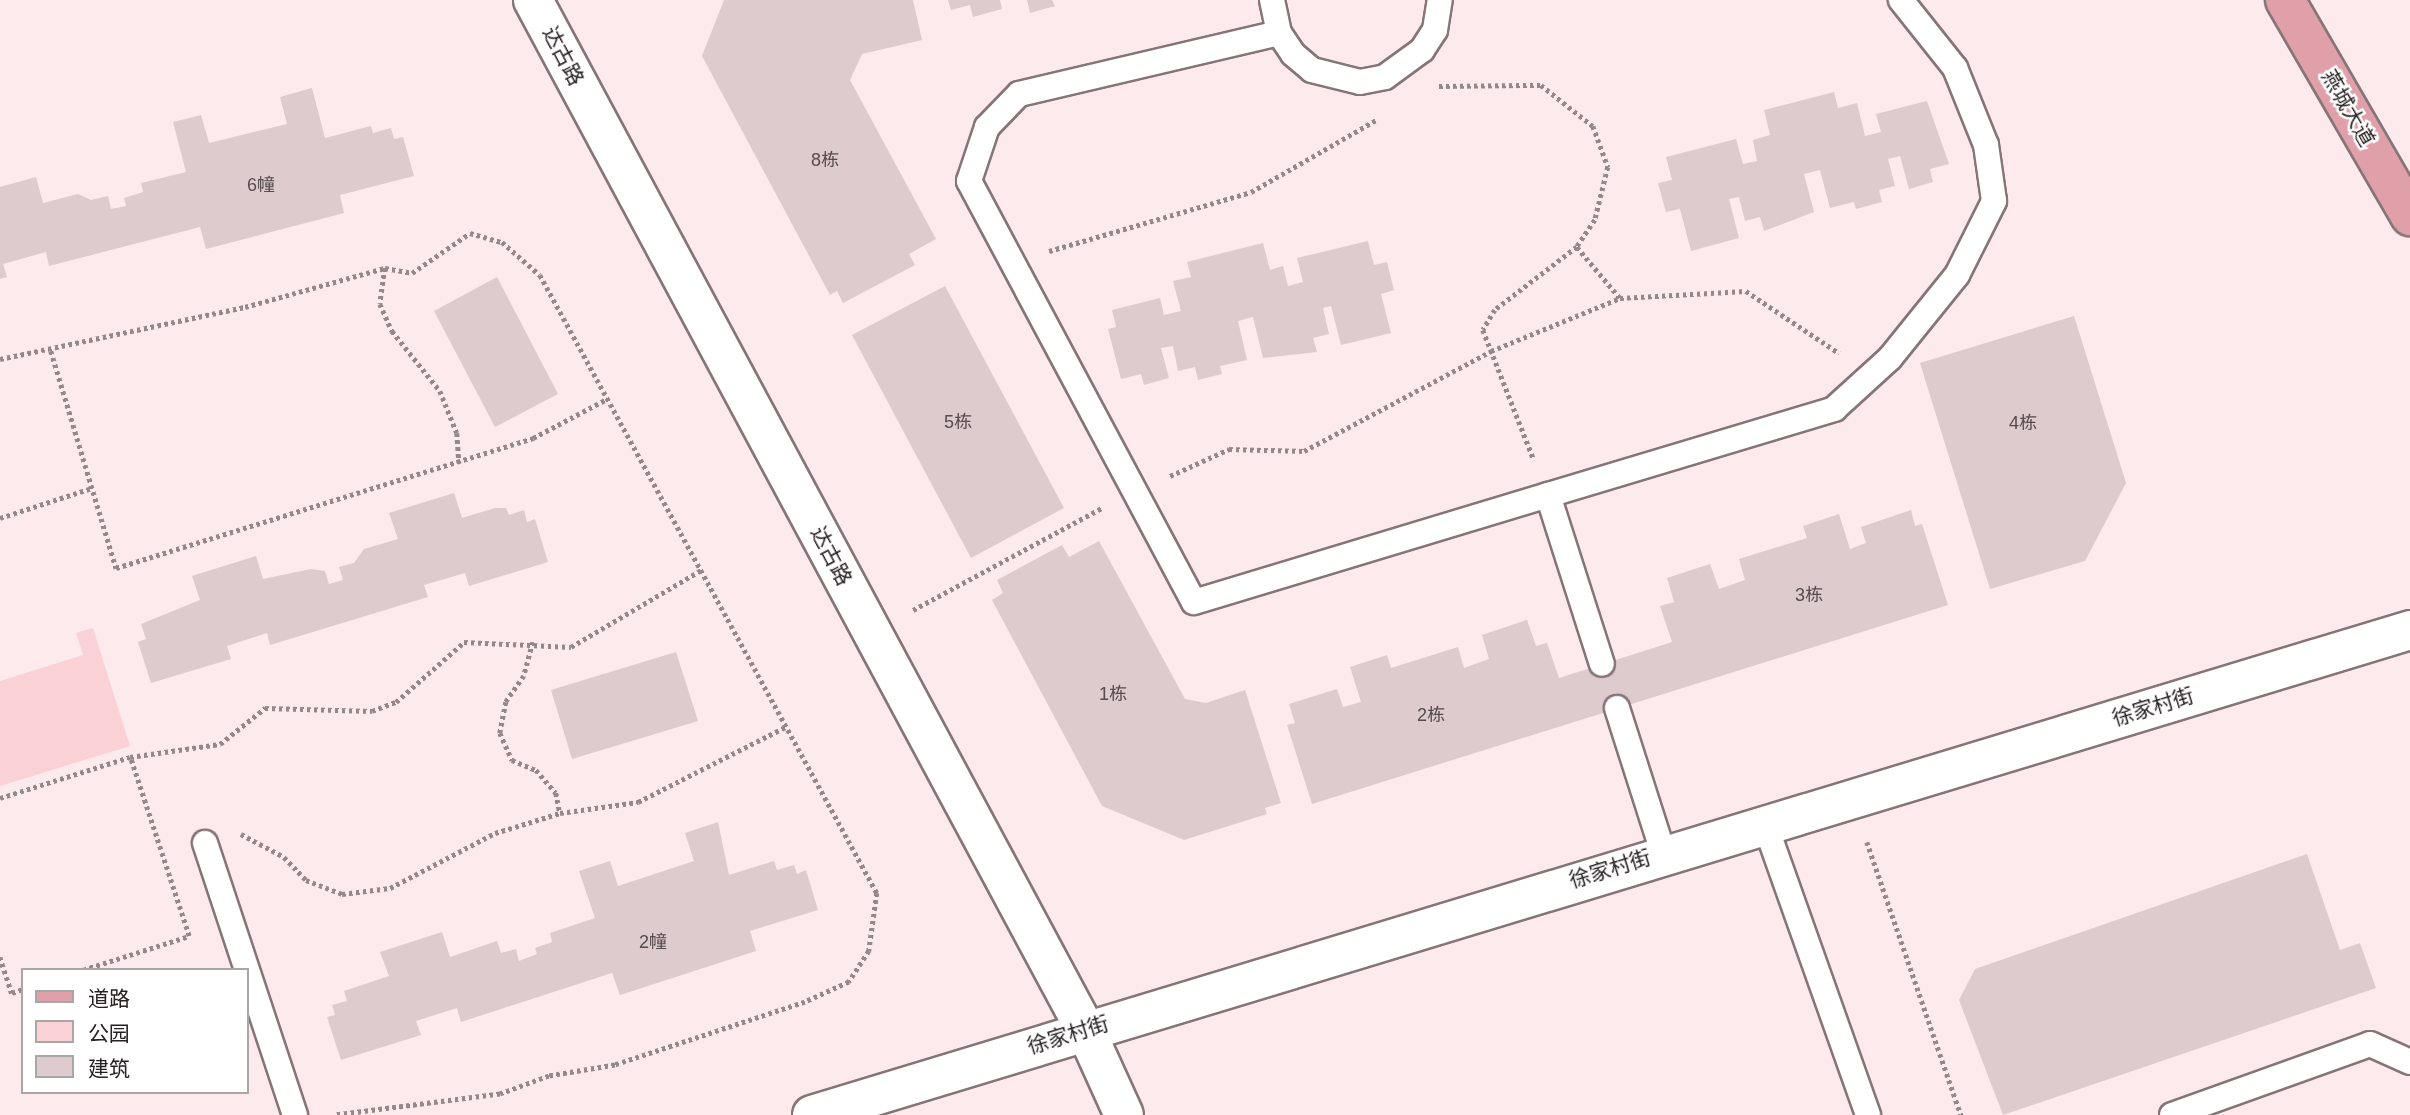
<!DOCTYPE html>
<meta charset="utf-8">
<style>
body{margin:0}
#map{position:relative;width:2410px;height:1115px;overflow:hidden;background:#fdeaec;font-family:Helvetica,"Noto Sans SC",sans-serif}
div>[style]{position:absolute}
.green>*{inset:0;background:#fad2d6}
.building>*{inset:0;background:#ddcbcd}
.path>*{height:4.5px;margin-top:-2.25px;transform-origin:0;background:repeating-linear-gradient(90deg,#95888a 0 3.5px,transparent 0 7px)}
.roads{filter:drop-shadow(2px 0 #867576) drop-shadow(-2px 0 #867576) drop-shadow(0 2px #867576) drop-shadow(0 -2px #867576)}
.lane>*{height:24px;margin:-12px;padding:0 12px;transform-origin:12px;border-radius:12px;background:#fff}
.secondary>*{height:38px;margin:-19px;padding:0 19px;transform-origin:19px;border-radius:19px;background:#fff}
.primary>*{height:38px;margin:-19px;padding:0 19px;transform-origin:19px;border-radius:19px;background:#dfa0aa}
span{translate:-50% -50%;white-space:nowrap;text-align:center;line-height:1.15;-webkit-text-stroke:5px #fff;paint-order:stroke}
.number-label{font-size:18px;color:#554c4d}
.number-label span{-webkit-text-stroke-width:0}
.street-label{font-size:21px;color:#282122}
.legend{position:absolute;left:21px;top:968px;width:228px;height:126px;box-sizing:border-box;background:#fff;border:2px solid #a9a6a7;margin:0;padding:9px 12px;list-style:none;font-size:21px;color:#282122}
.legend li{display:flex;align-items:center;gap:14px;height:35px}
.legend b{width:35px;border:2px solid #a9a6a7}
</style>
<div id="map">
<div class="green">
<div style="clip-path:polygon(93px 628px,130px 746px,0 786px,0 681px,83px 655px,76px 633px)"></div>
</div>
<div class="building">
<div style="clip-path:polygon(724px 0,913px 0,922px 40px,862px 54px,850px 80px,936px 239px,909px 254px,915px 265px,843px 303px,837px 291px,830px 295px,702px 56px)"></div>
<div style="clip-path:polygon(948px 0,1000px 0,1002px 9px,973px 17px,970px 5px,951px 10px)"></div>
<div style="clip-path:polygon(1027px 0,1052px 0,1055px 6px,1030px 13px)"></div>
<div style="clip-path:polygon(312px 88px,325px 138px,371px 126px,373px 133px,391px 128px,394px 139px,403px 137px,414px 176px,340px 195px,344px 213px,206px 249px,200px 227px,49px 266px,46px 252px,3px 264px,7px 277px,0 279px,0 187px,36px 177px,43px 203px,78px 194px,91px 200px,108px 196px,111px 209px,126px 206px,124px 198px,143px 192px,141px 183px,186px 172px,173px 122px,201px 115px,209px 143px,287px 124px,280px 97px)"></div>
<div style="clip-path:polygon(1834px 92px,1838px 108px,1857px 103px,1865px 136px,1881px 132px,1876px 114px,1927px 101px,1949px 164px,1930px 169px,1933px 182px,1909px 189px,1900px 156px,1888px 159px,1895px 186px,1879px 190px,1882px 202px,1856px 209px,1854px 202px,1830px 208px,1820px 170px,1804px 174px,1814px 212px,1764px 231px,1760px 217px,1745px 221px,1739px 197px,1729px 199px,1739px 238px,1691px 251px,1680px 209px,1666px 212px,1658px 183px,1672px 180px,1666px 157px,1736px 139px,1743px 164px,1757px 161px,1753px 140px,1770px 135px,1764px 110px)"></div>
<div style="clip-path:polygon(1368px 241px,1374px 265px,1387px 262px,1394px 290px,1381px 294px,1391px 333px,1341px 345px,1331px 306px,1323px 308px,1329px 334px,1313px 338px,1317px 352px,1263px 358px,1253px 317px,1238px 321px,1247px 360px,1220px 366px,1222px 374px,1198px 380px,1195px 367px,1178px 371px,1173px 346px,1161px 348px,1169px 378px,1144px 385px,1141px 374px,1121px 379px,1108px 329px,1116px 327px,1112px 310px,1160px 298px,1164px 315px,1181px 311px,1173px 281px,1191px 277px,1187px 262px,1263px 243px,1270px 270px,1283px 266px,1288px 286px,1303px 282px,1297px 258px)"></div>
<div style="clip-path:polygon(497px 277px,558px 394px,495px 427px,434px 311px)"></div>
<div style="clip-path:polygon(945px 286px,1064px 508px,971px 558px,852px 335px)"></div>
<div style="clip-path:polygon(2074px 316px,2126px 483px,2085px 561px,1990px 589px,1920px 363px)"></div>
<div style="clip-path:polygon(454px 493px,462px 518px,495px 508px,506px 508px,509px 515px,524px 510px,527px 522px,535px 519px,548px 562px,469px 586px,465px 573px,424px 585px,428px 597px,270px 645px,267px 633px,227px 646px,231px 659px,151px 683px,138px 642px,146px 639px,141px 624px,200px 600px,192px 576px,256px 556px,263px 579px,311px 569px,325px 571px,329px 584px,343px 580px,339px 567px,354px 563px,364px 549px,398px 539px,389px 513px)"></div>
<div style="clip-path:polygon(1911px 510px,1915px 526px,1922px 524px,1948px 605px,1312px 804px,1287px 725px,1295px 723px,1289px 704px,1337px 689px,1343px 707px,1361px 702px,1350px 667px,1387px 655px,1391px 668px,1458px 647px,1464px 668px,1489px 659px,1482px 635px,1527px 620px,1536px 646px,1547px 643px,1559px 678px,1672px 642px,1660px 606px,1674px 602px,1667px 578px,1710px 564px,1719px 589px,1745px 580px,1739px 559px,1807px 538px,1803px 526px,1839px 514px,1850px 549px,1866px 543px,1861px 527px)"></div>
<div style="clip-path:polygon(1099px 541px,1185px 699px,1206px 703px,1245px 690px,1281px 803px,1265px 808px,1267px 814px,1184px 840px,1102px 806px,992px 600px,1003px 593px,997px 580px,1062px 545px,1069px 557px)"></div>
<div style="clip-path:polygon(676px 652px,698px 721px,572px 759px,551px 690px)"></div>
<div style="clip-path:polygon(718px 822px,729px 875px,774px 861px,777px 870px,794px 865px,797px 874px,806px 870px,818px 910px,750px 931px,756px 951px,620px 995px,612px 973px,461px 1022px,457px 1008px,416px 1021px,421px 1035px,341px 1060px,327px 1017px,335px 1015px,332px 1005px,347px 1001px,344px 991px,389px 976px,380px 952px,442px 932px,450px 957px,497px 941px,501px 953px,516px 949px,519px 961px,537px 954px,535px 948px,552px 942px,550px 933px,595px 918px,579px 871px,610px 861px,618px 886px,694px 861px,685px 833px)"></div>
<div style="clip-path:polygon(2307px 854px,2340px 950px,2360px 943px,2376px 988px,2003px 1115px,1959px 1000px,1975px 969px)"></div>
</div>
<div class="path">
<div style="left:1439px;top:86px;width:102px;rotate:-0.6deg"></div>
<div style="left:1541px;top:85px;width:66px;rotate:38.3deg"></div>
<div style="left:1593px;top:126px;width:44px;rotate:69.9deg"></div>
<div style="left:1608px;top:167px;width:55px;rotate:103.8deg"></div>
<div style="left:1595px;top:220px;width:32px;rotate:124deg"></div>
<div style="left:1577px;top:247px;width:103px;rotate:142.5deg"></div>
<div style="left:1495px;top:310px;width:23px;rotate:121deg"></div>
<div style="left:1483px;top:330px;width:140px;rotate:68.6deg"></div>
<div style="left:1577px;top:247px;width:67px;rotate:49.9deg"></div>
<div style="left:1049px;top:251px;width:210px;rotate:-16.3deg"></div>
<div style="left:1251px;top:192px;width:144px;rotate:-29.9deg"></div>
<div style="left:385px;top:268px;width:36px;rotate:98deg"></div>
<div style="left:380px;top:304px;width:30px;rotate:66deg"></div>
<div style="left:392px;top:331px;width:77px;rotate:51.3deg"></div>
<div style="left:440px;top:391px;width:45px;rotate:68deg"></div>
<div style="left:457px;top:433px;width:30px;rotate:86deg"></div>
<div style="left:51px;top:351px;width:227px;rotate:73.3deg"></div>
<div style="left:116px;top:568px;width:437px;rotate:-17.3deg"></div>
<div style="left:533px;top:438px;width:84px;rotate:-27.8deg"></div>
<div style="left:0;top:359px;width:250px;rotate:-12deg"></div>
<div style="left:245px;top:307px;width:145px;rotate:-15.6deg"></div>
<div style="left:385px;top:268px;width:27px;rotate:10deg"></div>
<div style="left:412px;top:273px;width:70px;rotate:-34.6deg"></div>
<div style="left:470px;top:233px;width:33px;rotate:16deg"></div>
<div style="left:502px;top:242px;width:50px;rotate:41deg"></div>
<div style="left:540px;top:275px;width:704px;rotate:61.4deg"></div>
<div style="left:877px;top:893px;width:59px;rotate:97.9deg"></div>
<div style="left:869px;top:951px;width:37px;rotate:123deg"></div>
<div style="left:849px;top:982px;width:48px;rotate:155.6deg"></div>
<div style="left:805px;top:1002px;width:200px;rotate:161.7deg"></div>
<div style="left:615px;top:1065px;width:67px;rotate:170.5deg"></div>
<div style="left:549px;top:1076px;width:52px;rotate:159.8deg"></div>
<div style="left:500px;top:1094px;width:166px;rotate:172.7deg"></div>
<div style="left:1170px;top:476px;width:65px;rotate:-24.6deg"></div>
<div style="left:1229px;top:449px;width:75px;rotate:1.5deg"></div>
<div style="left:1304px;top:451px;width:212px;rotate:-28.1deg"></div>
<div style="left:1491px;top:351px;width:139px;rotate:-22.3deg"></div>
<div style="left:1620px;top:298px;width:126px;rotate:-3.2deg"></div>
<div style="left:1746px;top:291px;width:112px;rotate:33.7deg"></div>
<div style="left:0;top:518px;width:97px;rotate:-18.1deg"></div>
<div style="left:913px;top:610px;width:215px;rotate:-28.4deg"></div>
<div style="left:533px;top:642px;width:35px;rotate:105deg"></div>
<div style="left:524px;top:676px;width:32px;rotate:125deg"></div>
<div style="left:506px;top:702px;width:32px;rotate:101deg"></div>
<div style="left:500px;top:733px;width:30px;rotate:66deg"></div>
<div style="left:512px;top:760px;width:26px;rotate:23deg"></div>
<div style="left:536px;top:770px;width:30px;rotate:49deg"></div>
<div style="left:556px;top:793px;width:20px;rotate:79deg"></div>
<div style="left:0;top:798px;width:136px;rotate:-17.5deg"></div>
<div style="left:130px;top:757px;width:91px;rotate:-8.2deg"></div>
<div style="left:220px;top:744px;width:58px;rotate:-38.7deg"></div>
<div style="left:265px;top:708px;width:107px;rotate:1.6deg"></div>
<div style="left:372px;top:711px;width:26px;rotate:-21deg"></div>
<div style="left:396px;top:702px;width:91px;rotate:-41.4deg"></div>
<div style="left:464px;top:642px;width:107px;rotate:2.7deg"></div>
<div style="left:571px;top:647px;width:151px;rotate:-30.6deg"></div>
<div style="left:241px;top:834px;width:49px;rotate:28.1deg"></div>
<div style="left:284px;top:857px;width:32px;rotate:46deg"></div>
<div style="left:306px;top:880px;width:39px;rotate:21deg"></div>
<div style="left:342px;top:894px;width:48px;rotate:-7.1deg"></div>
<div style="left:390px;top:888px;width:119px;rotate:-27.6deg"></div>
<div style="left:495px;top:833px;width:68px;rotate:-17.1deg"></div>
<div style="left:560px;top:813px;width:79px;rotate:-8deg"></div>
<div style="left:638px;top:802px;width:167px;rotate:-27deg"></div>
<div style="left:1867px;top:842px;width:289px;rotate:71deg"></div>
<div style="left:0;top:957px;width:38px;rotate:72deg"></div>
<div style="left:12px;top:993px;width:12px;rotate:-20deg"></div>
<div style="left:83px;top:970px;width:111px;rotate:-17.8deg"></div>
<div style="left:189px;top:936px;width:188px;rotate:-108.2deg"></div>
</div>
<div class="roads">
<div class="lane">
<div style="left:1272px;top:0;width:34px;rotate:78deg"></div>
<div style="left:1279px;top:33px;width:25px;rotate:56deg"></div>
<div style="left:1293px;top:54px;width:25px;rotate:40deg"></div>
<div style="left:1312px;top:70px;width:49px;rotate:14deg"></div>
<div style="left:1360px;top:82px;width:25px;rotate:-11deg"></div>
<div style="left:1385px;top:77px;width:46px;rotate:-36.1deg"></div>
<div style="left:1422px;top:50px;width:24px;rotate:-57deg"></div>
<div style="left:1435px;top:30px;width:30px;rotate:-81deg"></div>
<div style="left:1279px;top:33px;width:267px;rotate:166.8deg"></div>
<div style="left:1019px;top:94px;width:46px;rotate:134.1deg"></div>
<div style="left:987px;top:127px;width:57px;rotate:108.4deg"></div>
<div style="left:969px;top:181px;width:477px;rotate:61.9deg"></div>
<div style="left:1194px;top:602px;width:370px;rotate:-16.8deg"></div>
<div style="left:1548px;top:495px;width:177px;rotate:72.3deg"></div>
<div style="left:1548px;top:495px;width:299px;rotate:-16.7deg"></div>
<div style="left:1834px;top:409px;width:76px;rotate:-42.3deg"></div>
<div style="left:1890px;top:358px;width:107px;rotate:-51.1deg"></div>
<div style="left:1957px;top:275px;width:83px;rotate:-63.4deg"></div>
<div style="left:1994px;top:201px;width:57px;rotate:-98.1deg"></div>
<div style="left:1986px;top:145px;width:83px;rotate:-111.9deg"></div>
<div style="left:1955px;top:68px;width:87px;rotate:-128.5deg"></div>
<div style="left:1617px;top:708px;width:151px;rotate:72.3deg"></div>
<div style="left:1765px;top:824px;width:309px;rotate:70.5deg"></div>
<div style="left:205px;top:843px;width:287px;rotate:71.7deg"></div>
<div style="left:2172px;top:1115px;width:210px;rotate:-19.7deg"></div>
<div style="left:2370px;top:1044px;width:44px;rotate:24.2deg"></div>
</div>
<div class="secondary">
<div style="left:533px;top:0;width:1168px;rotate:61.79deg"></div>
<div style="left:1085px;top:1029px;width:94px;rotate:65.6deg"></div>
<div style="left:812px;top:1115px;width:1670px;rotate:-16.88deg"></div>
</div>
<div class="primary">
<div style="left:2285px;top:0;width:250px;rotate:59.9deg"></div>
</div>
</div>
<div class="number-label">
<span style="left:825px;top:160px">8栋</span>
<span style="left:261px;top:185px">6幢</span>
<span style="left:958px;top:422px">5栋</span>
<span style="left:2023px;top:423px">4栋</span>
<span style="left:1809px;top:595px">3栋</span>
<span style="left:1113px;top:694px">1栋</span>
<span style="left:1431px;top:715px">2栋</span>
<span style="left:653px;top:942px">2幢</span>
</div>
<div class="street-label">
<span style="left:563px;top:56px;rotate:62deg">达古路</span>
<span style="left:2348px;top:108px;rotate:60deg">燕城大道</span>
<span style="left:831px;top:556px;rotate:62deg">达古路</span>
<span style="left:2153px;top:707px;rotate:-17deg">徐家村街</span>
<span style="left:1610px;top:869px;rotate:-17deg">徐家村街</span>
<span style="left:1068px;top:1035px;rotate:-17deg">徐家村街</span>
</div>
<ul class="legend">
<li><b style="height:9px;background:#dfa0aa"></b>道路</li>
<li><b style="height:19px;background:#fad2d6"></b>公园</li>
<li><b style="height:19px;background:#ddcbcd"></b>建筑</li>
</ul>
</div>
